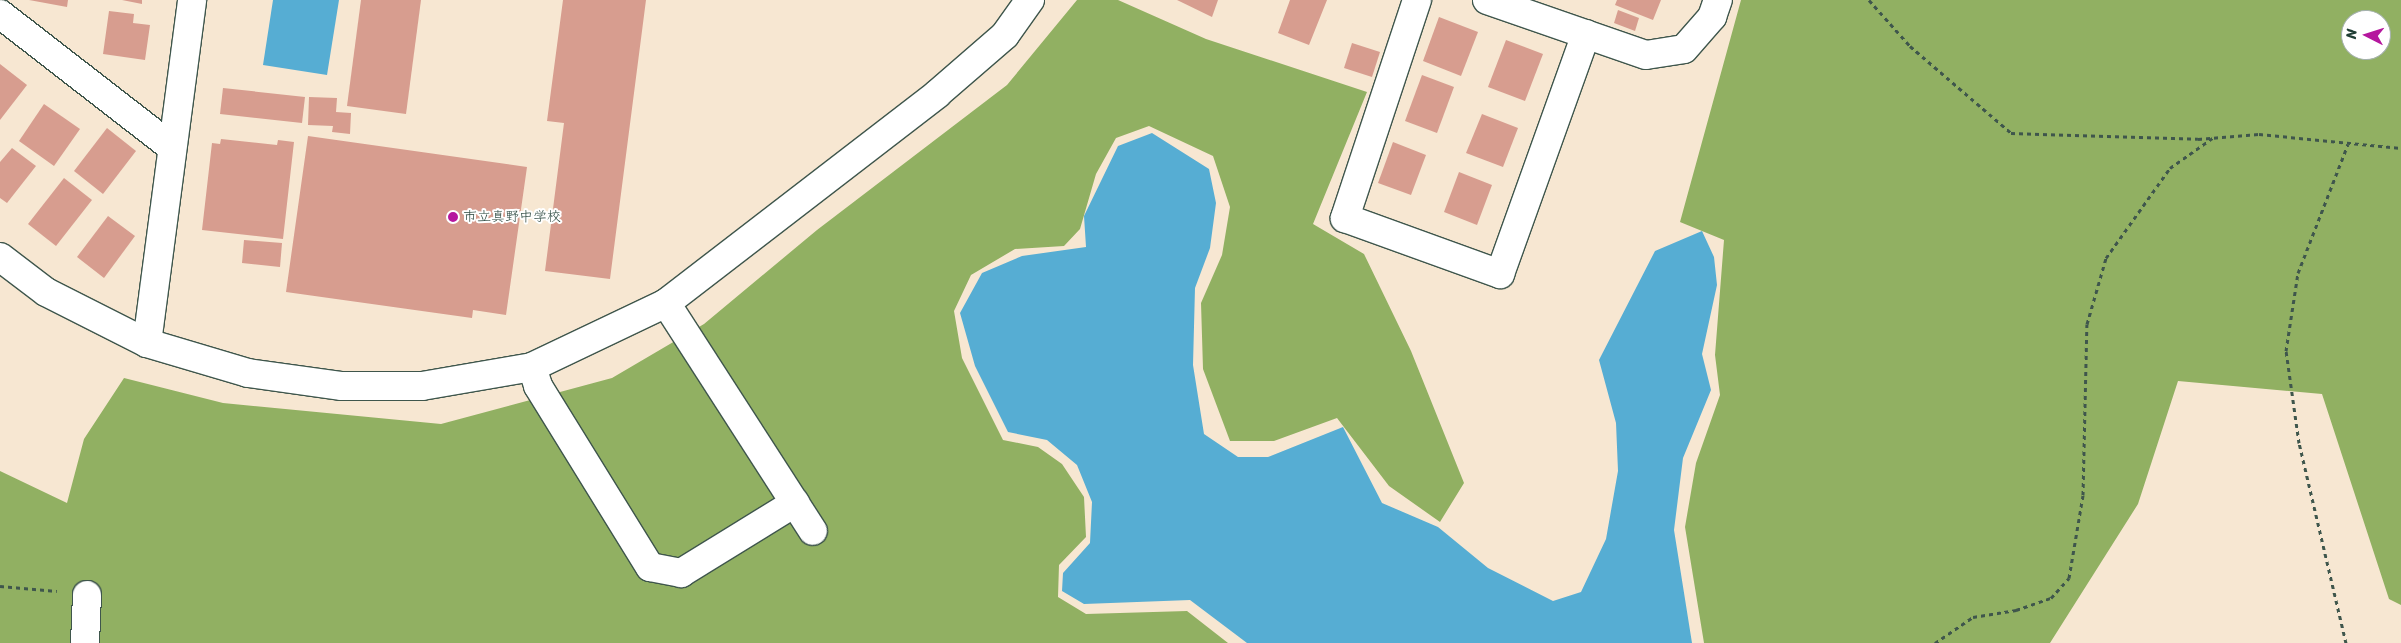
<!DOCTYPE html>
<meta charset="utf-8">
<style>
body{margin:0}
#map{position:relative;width:2401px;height:643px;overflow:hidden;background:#f7e7d2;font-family:Sriracha,"Klee One",sans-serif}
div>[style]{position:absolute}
.forest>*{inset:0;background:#91b062}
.water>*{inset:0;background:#56add3}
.building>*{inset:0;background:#d79d8f}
.path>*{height:3px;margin-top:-1.5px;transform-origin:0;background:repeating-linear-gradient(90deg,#3f564c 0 4px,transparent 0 8px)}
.roads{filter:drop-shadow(1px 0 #3f564c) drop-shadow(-1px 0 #3f564c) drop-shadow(0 1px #3f564c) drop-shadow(0 -1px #3f564c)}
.minor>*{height:28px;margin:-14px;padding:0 14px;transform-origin:14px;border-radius:14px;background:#fff}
.dots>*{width:14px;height:14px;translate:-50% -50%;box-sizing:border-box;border:2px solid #fff;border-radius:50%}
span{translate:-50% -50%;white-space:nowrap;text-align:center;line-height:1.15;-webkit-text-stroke:4px #fff;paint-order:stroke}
.poi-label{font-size:14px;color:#1f3d34}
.left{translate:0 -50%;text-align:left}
.north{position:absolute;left:2341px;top:10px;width:50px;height:50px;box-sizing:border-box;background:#fff;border:1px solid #a5b1ae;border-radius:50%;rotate:275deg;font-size:14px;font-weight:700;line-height:20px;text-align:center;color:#1f3d34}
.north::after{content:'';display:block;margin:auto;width:18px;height:22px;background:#b5179e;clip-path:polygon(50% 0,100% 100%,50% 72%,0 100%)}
</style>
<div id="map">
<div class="forest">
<div style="clip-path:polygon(1077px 0,1118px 0,1206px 39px,1367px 92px,1313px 224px,1364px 254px,1411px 351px,1464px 483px,1440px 522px,1389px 486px,1337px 418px,1274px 441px,1230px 441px,1203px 369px,1201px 303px,1222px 255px,1230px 207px,1213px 156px,1149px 126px,1116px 138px,1096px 174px,1080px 229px,1064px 246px,1015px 249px,971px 275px,954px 311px,962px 358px,1003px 440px,1038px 447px,1062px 464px,1084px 497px,1086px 537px,1059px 565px,1058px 597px,1086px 614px,1187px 611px,1228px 643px,0 643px,0 471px,67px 503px,84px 439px,124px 378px,223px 403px,441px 424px,612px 378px,704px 324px,817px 230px,1007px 85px)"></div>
<div style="clip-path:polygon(evenodd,1741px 0,2401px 0,2401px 605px,2389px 599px,2322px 394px,2178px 381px,2138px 504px,2050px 643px,1704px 643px,1685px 527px,1696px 463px,1720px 395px,1715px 355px,1724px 240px,1680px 222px,1741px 0,2351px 20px,2381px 20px,2381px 50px,2351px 50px,2351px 20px)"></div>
</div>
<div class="water">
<div style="clip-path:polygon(273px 0,339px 0,327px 75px,263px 65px)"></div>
<div style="clip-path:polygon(1152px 133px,1209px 169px,1216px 203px,1210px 248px,1195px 288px,1193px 365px,1204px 434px,1238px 457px,1268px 457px,1343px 427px,1382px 503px,1438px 527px,1488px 568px,1553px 601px,1581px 592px,1606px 539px,1618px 471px,1616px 423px,1599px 360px,1655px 251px,1702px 231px,1714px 257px,1717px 285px,1702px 354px,1711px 390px,1683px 458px,1674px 530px,1692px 643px,1247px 643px,1190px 600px,1084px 604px,1062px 591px,1063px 573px,1090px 543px,1092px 502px,1077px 465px,1047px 440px,1008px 432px,975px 366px,960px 313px,982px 273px,1022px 256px,1086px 247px,1084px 216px,1118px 146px)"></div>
</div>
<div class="building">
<div style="clip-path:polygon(29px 0,68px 0,67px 7px)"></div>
<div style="clip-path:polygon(122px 0,142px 0,142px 4px)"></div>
<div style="clip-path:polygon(361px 0,421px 0,406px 114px,347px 106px)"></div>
<div style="clip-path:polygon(563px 0,646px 0,610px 279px,545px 271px,564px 123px,547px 121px)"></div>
<div style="clip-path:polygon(1177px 0,1218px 0,1212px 17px)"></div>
<div style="clip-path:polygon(1290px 0,1327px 0,1309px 45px,1278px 33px)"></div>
<div style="clip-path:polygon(1617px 0,1661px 0,1653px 20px,1615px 5px)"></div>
<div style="clip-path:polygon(1618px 10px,1639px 18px,1635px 31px,1614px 23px)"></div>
<div style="clip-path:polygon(109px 11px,134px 14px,133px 23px,150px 25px,145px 60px,103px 54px)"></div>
<div style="clip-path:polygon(1439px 17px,1478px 32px,1461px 76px,1423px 61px)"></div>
<div style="clip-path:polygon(1506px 40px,1543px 54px,1525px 101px,1488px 87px)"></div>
<div style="clip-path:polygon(1352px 43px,1380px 52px,1372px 77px,1344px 68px)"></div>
<div style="clip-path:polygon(0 64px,27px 85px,0 120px)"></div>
<div style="clip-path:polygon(1422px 75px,1454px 87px,1437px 133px,1405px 121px)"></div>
<div style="clip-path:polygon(223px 88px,305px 97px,302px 123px,220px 114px)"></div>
<div style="clip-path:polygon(309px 97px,337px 98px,336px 112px,351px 113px,350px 134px,332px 132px,333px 126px,308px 125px)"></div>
<div style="clip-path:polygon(44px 104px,80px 129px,54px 166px,19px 141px)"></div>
<div style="clip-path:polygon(1482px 114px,1518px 128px,1503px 167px,1466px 153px)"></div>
<div style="clip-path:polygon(107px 128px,136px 151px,103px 194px,74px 171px)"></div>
<div style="clip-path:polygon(308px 136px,527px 167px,506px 315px,473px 310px,472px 318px,286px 292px)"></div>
<div style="clip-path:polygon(221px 139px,277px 145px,278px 140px,294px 142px,283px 239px,202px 230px,212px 143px,220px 144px)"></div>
<div style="clip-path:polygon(1393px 142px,1426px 155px,1411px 195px,1378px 183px)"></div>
<div style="clip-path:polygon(12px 148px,36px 166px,7px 203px,0 198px,0 162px)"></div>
<div style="clip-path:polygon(1459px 172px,1492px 185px,1477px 225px,1444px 212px)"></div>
<div style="clip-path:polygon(64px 178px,92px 200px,56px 246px,28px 224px)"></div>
<div style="clip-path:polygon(108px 216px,135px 236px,104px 278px,77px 257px)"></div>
<div style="clip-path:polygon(244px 240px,282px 243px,280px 267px,242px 263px)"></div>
</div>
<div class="path">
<div style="left:1869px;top:0;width:62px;rotate:48.3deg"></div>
<div style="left:1910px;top:46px;width:133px;rotate:40.7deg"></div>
<div style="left:2011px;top:133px;width:187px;rotate:1.8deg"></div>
<div style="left:2198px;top:139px;width:61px;rotate:-4.7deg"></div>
<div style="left:2259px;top:134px;width:143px;rotate:5.6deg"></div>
<div style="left:0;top:586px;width:57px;rotate:5deg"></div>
<div style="left:1935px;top:643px;width:46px;rotate:-34.4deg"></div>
<div style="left:1973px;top:617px;width:44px;rotate:-9.2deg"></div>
<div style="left:2016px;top:610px;width:37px;rotate:-19deg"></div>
<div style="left:2051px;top:598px;width:27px;rotate:-48deg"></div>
<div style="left:2069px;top:578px;width:84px;rotate:-80.4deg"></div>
<div style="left:2083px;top:495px;width:171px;rotate:-88.7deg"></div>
<div style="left:2087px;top:324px;width:69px;rotate:-73.9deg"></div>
<div style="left:2106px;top:258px;width:110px;rotate:-54.6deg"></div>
<div style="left:2170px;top:168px;width:54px;rotate:-35.2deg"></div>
<div style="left:2346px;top:643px;width:205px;rotate:-103.2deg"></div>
<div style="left:2299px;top:443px;width:93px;rotate:-98deg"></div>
<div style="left:2286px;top:351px;width:79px;rotate:-81.3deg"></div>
<div style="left:2298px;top:273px;width:138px;rotate:-68.8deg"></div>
</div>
<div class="roads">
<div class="minor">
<div style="left:1417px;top:0;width:230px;rotate:108.3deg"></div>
<div style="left:1345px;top:218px;width:165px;rotate:19.9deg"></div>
<div style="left:1500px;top:274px;width:255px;rotate:-70.3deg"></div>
<div style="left:1487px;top:0;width:168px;rotate:19.1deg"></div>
<div style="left:1646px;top:55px;width:38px;rotate:-9deg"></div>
<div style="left:1684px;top:49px;width:43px;rotate:-48.8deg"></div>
<div style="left:1712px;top:17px;width:18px;rotate:-71deg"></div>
<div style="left:0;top:14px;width:215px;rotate:37.8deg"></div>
<div style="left:0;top:257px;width:58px;rotate:37.3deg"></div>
<div style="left:46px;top:292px;width:113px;rotate:26.8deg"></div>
<div style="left:147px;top:343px;width:105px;rotate:16.5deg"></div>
<div style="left:248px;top:373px;width:95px;rotate:7.9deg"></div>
<div style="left:342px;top:386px;width:80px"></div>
<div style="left:422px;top:386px;width:112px;rotate:-9.8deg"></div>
<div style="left:532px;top:367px;width:148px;rotate:-25.5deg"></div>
<div style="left:666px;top:303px;width:342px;rotate:-37.6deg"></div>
<div style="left:937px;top:94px;width:90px;rotate:-40.9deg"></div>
<div style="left:1005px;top:35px;width:43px;rotate:-54.5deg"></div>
<div style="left:666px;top:303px;width:271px;rotate:57.2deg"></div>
<div style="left:147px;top:343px;width:346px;rotate:-82.5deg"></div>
<div style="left:532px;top:367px;width:20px;rotate:72deg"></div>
<div style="left:538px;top:386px;width:213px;rotate:58.3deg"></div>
<div style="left:650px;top:567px;width:32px;rotate:11deg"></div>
<div style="left:681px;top:573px;width:134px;rotate:-31.6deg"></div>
<div style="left:85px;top:643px;width:48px;rotate:-87.6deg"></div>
</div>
</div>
<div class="dots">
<div style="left:453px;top:217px;background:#b5179e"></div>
</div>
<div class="poi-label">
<span class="left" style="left:463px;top:217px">市立真野中学校</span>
</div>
<div class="north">N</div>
</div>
